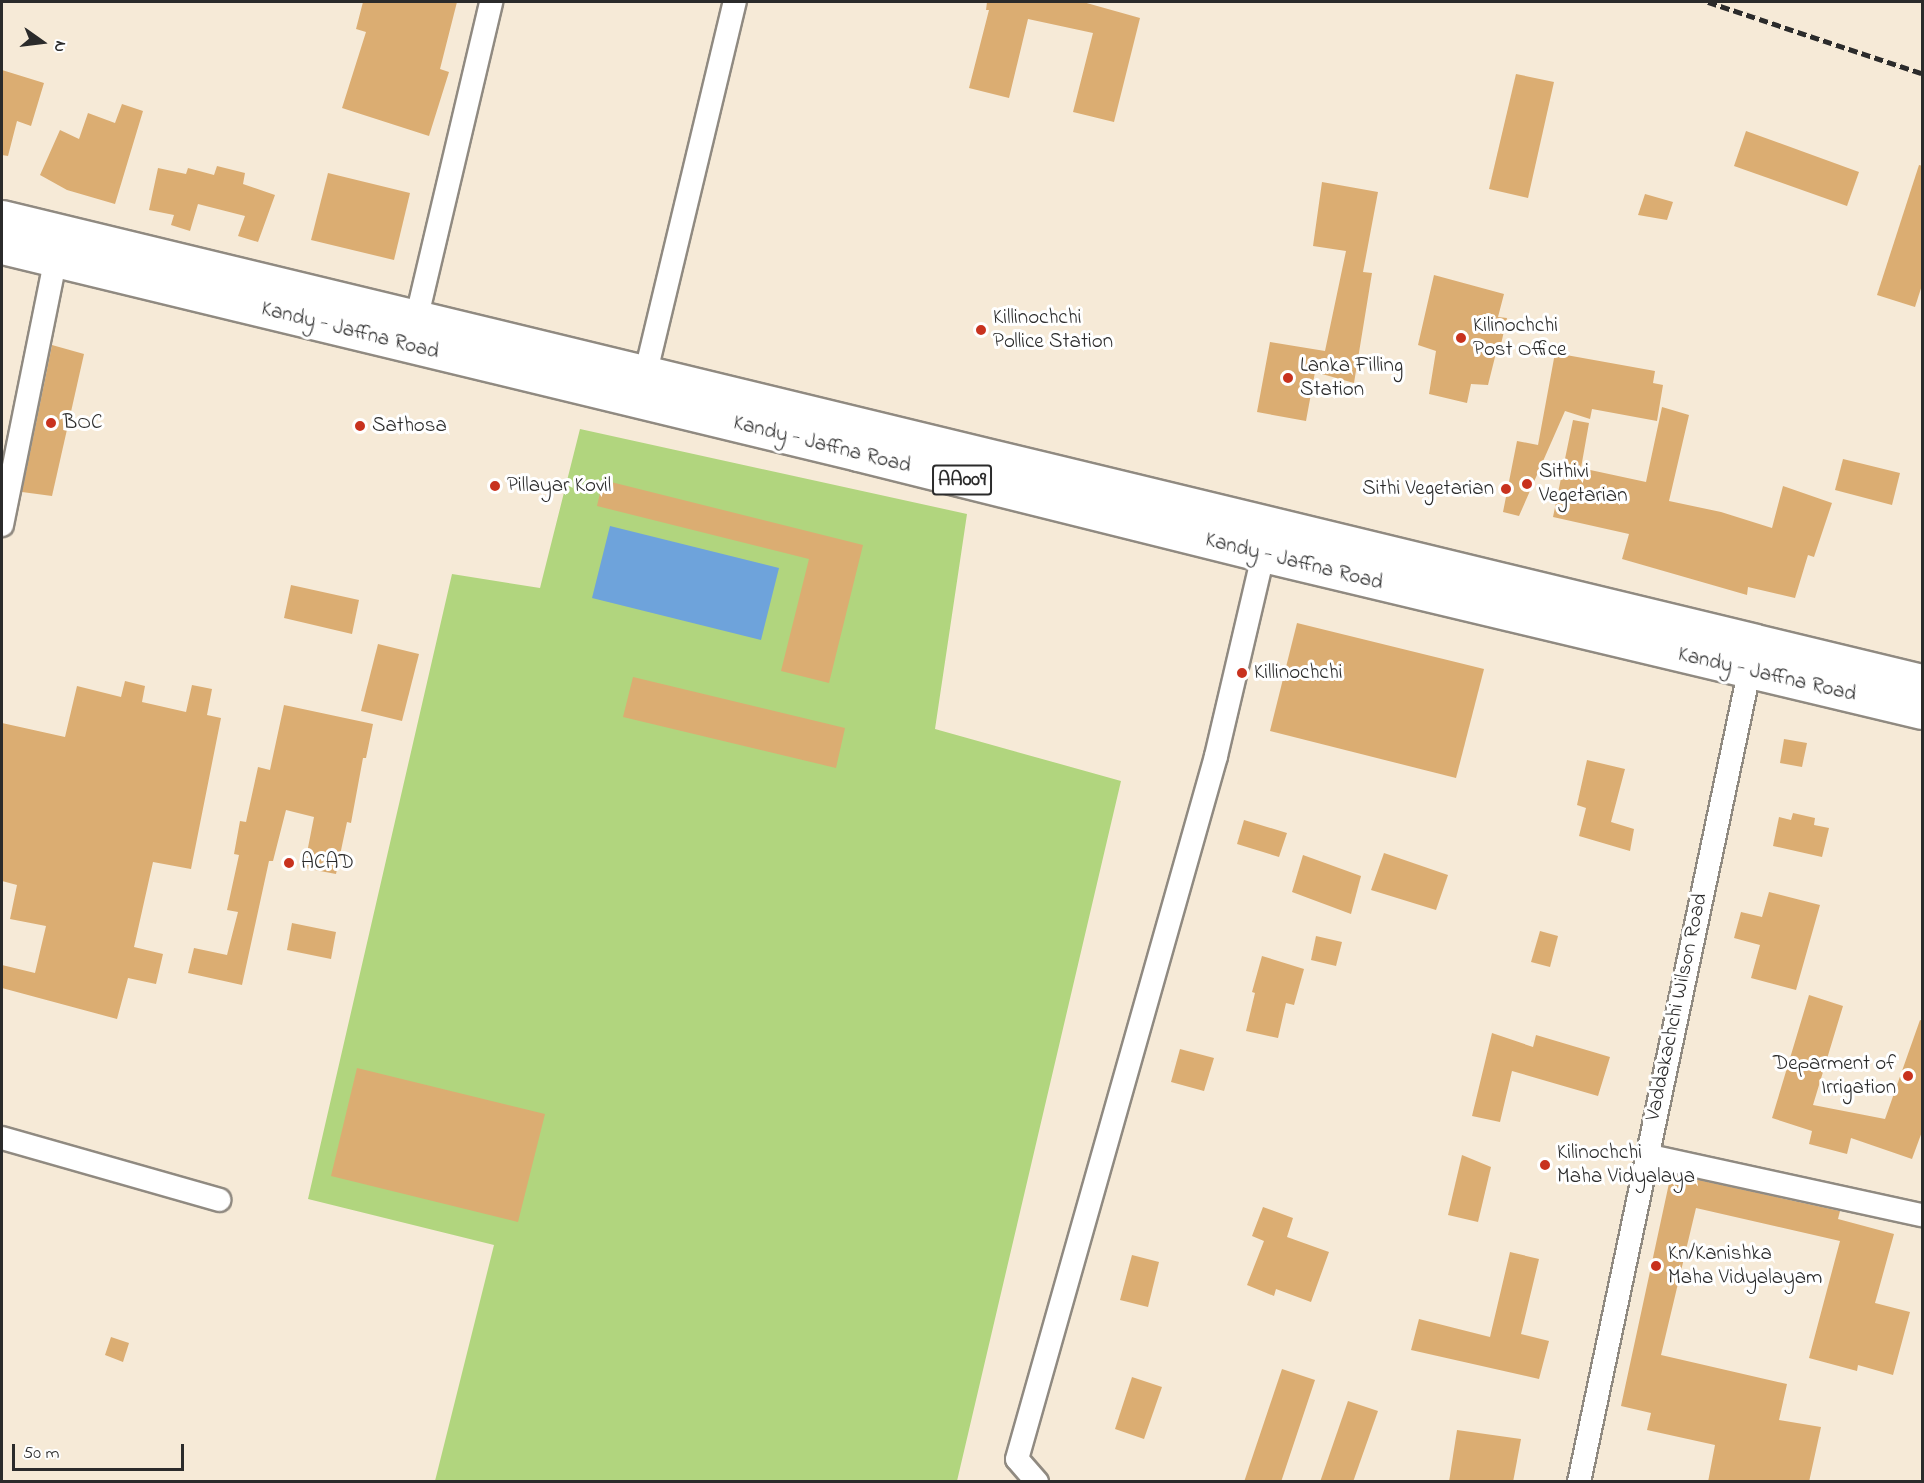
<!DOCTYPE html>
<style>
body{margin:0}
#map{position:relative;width:1924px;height:1483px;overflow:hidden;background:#f6ead7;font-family:"Indie Flower",sans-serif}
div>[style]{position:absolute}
.green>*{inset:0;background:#b1d57e}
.water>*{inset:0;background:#6ea3db}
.building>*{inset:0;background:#dbad72}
.roads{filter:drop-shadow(2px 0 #908a81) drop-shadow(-2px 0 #908a81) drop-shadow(0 2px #908a81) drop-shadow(0 -2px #908a81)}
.street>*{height:22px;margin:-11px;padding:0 11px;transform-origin:11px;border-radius:11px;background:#fff}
.highway>*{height:33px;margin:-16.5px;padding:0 16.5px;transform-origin:16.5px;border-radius:16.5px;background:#fff}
.rail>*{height:4.5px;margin-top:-2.25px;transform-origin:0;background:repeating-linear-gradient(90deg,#2b2b2b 0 9px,transparent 0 13.5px)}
.dots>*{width:16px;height:16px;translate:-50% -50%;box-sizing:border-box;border:3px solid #fff;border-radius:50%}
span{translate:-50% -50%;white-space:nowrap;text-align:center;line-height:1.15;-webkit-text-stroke:6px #fff;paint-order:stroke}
.shield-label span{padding:2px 4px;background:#fff;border:2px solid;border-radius:4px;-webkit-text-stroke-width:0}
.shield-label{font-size:20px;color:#2b2b2b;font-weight:700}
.poi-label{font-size:21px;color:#2b2b2b}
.left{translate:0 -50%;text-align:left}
.right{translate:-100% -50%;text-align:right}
.street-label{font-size:21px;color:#2b2b2b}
.frame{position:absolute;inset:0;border:3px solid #2b2b2b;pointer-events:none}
.north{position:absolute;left:12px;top:12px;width:60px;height:60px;-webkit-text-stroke:4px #fff;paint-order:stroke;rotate:104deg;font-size:16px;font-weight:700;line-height:24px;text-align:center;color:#2b2b2b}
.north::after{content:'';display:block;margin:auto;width:21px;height:27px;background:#2b2b2b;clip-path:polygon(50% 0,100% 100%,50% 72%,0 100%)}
.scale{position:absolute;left:12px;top:1444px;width:172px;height:27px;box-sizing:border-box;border:3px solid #2b2b2b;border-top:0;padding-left:8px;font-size:18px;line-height:21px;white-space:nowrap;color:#2b2b2b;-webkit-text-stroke:4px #fff;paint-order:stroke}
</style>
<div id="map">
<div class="green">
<div style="clip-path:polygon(580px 429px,967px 514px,935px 729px,1121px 781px,957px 1481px,435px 1481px,494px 1245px,308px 1199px,452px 574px,540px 588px)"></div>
</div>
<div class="water">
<div style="clip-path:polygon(610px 526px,779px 568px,761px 640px,592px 598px)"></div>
</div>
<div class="building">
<div style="clip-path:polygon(363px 2px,457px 2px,440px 69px,449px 72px,429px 136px,342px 108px,366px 32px,356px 29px)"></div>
<div style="clip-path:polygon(987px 2px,1083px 2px,1140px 18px,1114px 122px,1073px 112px,1093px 33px,1028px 19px,1009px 98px,969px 88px,989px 10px,986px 10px)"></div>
<div style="clip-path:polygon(2px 70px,44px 83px,31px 126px,17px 121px,8px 156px,2px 155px)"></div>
<div style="clip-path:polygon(1516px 74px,1554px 82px,1528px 198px,1489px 189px)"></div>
<div style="clip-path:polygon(122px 104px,143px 111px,115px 204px,67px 190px,40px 175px,60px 130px,79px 139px,88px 113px,115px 123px)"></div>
<div style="clip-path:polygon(1746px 131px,1859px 172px,1847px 206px,1734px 166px)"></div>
<div style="clip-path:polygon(1919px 165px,1923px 166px,1923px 282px,1915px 307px,1877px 295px)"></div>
<div style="clip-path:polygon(217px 166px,245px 173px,243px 184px,275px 195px,258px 242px,238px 236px,245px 216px,198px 204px,190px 231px,171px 225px,174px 215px,149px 210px,158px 168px,186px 174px,188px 168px,214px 175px)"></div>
<div style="clip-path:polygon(328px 173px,410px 193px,394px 260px,311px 240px)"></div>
<div style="clip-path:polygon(1322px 182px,1378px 192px,1363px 272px,1372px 273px,1354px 383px,1315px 372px,1306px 421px,1257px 412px,1270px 342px,1325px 351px,1346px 251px,1313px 246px)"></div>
<div style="clip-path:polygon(1645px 194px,1673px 202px,1667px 220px,1638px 215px)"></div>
<div style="clip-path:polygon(1434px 275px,1504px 294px,1498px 317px,1507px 318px,1499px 353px,1496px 353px,1488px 385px,1471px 384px,1467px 403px,1429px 394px,1436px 351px,1418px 345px)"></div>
<div style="clip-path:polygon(52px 345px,84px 354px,52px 496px,22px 492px)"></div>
<div style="clip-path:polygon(1555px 353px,1655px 371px,1653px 383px,1663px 385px,1657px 421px,1592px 409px,1590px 419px,1565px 411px,1519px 516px,1503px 512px,1517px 441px,1538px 445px)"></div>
<div style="clip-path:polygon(1662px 407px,1689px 415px,1669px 501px,1721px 512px,1772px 528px,1783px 486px,1832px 503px,1814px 557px,1808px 555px,1795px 598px,1748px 587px,1747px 595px,1622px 559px,1629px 534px,1553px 517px,1573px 420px,1589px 423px,1581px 468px,1646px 482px)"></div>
<div style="clip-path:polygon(1843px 459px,1900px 473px,1892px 505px,1835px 490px)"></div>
<div style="clip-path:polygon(603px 480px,863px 545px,829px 683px,781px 671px,809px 559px,597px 506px)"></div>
<div style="clip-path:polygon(291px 585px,359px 600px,352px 634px,284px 618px)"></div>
<div style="clip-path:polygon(1297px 623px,1484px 669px,1456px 778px,1270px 731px)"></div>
<div style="clip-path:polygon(378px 644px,419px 654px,402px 721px,361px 711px)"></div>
<div style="clip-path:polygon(633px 677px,845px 728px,836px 768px,623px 717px)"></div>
<div style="clip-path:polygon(125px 681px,145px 686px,142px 702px,186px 712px,192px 685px,212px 689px,207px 715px,221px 718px,191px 869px,153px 862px,134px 947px,163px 954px,156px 984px,128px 978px,117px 1019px,2px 988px,2px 965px,35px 973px,46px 926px,10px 919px,17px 885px,2px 881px,2px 723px,65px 737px,77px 686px,121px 697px)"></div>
<div style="clip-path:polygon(284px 705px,373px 724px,366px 758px,363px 758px,351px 823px,347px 822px,336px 874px,304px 868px,314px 817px,286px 810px,273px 861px,269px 861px,242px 985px,188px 973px,194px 948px,227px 955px,238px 912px,227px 910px,239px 855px,234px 854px,240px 821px,246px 822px,258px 767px,270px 770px)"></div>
<div style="clip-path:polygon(1784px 739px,1807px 743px,1802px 767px,1780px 763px)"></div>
<div style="clip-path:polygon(1587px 760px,1625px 769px,1611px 822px,1634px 829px,1630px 851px,1579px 836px,1586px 808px,1577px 805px)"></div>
<div style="clip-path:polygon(1793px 813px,1815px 818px,1814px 825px,1829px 828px,1822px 857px,1773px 846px,1779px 817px,1791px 820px)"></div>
<div style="clip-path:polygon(1244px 820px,1287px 833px,1279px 857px,1237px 844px)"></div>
<div style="clip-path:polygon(1384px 853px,1448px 875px,1436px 910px,1371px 890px)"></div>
<div style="clip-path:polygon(1303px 855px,1361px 876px,1351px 914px,1292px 892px)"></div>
<div style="clip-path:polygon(1769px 892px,1820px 905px,1796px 990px,1751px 978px,1760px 945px,1734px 938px,1741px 912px,1762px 917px)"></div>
<div style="clip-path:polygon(292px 923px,336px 932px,331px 959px,287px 950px)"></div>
<div style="clip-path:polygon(1540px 931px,1558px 936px,1550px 967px,1531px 962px)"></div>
<div style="clip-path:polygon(1316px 936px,1342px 942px,1336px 966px,1311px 960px)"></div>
<div style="clip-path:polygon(1262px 956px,1304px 969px,1294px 1005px,1286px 1003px,1278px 1038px,1246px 1031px,1255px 993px,1252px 992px)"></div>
<div style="clip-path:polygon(1809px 995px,1843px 1006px,1813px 1105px,1885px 1119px,1920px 1020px,1923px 1021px,1923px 1129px,1912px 1159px,1851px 1138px,1847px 1154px,1809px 1144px,1812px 1131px,1772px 1118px)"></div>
<div style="clip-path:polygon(1492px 1033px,1533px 1047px,1536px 1035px,1610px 1057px,1598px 1096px,1512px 1071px,1500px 1122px,1472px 1116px)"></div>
<div style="clip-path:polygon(1180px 1049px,1214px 1058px,1204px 1091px,1171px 1082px)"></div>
<div style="clip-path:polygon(357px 1068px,545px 1114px,518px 1222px,331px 1176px)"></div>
<div style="clip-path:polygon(1462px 1155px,1491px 1167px,1478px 1222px,1448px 1215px)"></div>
<div style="clip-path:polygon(1671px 1174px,1840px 1211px,1838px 1219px,1894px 1234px,1875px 1303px,1910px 1312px,1893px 1375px,1858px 1365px,1857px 1371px,1809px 1358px,1840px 1241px,1696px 1208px,1661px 1355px,1787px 1384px,1779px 1420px,1821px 1427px,1809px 1482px,1708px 1482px,1715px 1445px,1647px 1430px,1651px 1413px,1621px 1406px)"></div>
<div style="clip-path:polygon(1263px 1207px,1293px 1218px,1287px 1237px,1329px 1252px,1311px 1302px,1276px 1289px,1274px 1296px,1247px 1285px,1264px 1241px,1252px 1236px)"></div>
<div style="clip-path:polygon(1510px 1252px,1539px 1259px,1521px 1334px,1549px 1341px,1539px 1379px,1411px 1350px,1419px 1319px,1490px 1337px)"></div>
<div style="clip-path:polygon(1132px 1255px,1159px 1262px,1148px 1307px,1120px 1300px)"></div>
<div style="clip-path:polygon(111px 1337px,129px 1343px,123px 1362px,105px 1355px)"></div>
<div style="clip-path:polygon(1282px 1369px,1315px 1380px,1281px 1482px,1244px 1482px)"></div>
<div style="clip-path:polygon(1132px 1377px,1162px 1387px,1144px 1439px,1115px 1429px)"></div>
<div style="clip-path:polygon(1348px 1401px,1378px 1411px,1353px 1482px,1320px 1482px)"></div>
<div style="clip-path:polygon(1457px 1430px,1521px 1439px,1513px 1482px,1449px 1482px)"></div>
</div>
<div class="roads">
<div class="street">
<div style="left:417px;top:316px;width:323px;rotate:-76.7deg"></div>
<div style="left:643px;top:384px;width:393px;rotate:-76.5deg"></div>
<div style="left:2px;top:525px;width:284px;rotate:-78.6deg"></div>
<div style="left:2px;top:1138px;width:226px;rotate:15.9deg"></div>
<div style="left:1646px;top:1155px;width:282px;rotate:12.3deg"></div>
<div style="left:1037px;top:1482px;width:30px;rotate:-131deg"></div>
<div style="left:1017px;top:1459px;width:731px;rotate:-74.19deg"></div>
<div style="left:1216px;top:756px;width:206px;rotate:-76.8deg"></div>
<div style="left:1579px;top:1482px;width:842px;rotate:-78.14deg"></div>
</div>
<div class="highway">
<div style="left:2px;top:217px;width:1975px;rotate:13.59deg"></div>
<div style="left:2px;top:247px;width:881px;rotate:13.59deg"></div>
<div style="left:858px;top:454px;width:417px;rotate:14deg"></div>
<div style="left:1263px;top:555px;width:677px;rotate:13.4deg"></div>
</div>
</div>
<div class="rail">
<div style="left:1708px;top:2px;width:225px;rotate:18.4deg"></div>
</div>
<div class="dots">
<div style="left:981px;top:330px;background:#c8321e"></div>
<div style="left:1461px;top:338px;background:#c8321e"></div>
<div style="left:1288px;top:378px;background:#c8321e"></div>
<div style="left:51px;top:423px;background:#c8321e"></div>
<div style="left:360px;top:426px;background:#c8321e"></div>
<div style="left:1527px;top:484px;background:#c8321e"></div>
<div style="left:495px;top:486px;background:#c8321e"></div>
<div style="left:1506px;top:489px;background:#c8321e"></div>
<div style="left:1242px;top:673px;background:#c8321e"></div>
<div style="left:289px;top:863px;background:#c8321e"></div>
<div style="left:1908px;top:1076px;background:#c8321e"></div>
<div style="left:1545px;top:1165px;background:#c8321e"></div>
<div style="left:1656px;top:1266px;background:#c8321e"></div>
</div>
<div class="shield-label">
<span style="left:962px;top:480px">AA009</span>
</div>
<div class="poi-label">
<span class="left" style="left:993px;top:330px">Killinochchi<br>Pollice Station</span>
<span class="left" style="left:1473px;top:338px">Kilinochchi<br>Post Office</span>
<span class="left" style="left:1300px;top:378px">Lanka Filling<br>Station</span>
<span class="left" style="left:63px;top:423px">BOC</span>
<span class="left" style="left:372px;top:426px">Sathosa</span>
<span class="left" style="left:1539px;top:484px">Sithivi<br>Vegetarian</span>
<span class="left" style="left:507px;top:486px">Pillayar Kovil</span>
<span class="right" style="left:1494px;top:489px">Sithi Vegetarian</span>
<span class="left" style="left:1254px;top:673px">Killinochchi</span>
<span class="left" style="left:301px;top:863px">ACAD</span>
<span class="right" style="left:1896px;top:1076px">Deparment of<br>Irrigation</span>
<span class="left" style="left:1557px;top:1165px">Kilinochchi<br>Maha Vidyalaya</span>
<span class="left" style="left:1668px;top:1266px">Kn/Kanishka<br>Maha Vidyalayam</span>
</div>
<div class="street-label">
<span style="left:350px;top:331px;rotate:14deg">Kandy - Jaffna Road</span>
<span style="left:822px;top:445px;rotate:14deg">Kandy - Jaffna Road</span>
<span style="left:1294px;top:562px;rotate:14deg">Kandy - Jaffna Road</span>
<span style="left:1767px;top:675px;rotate:13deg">Kandy - Jaffna Road</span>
<span style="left:1677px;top:1007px;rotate:-78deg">Vaddakachchi Wilson Road</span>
</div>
<div class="frame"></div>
<div class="north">N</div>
<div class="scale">50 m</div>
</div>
